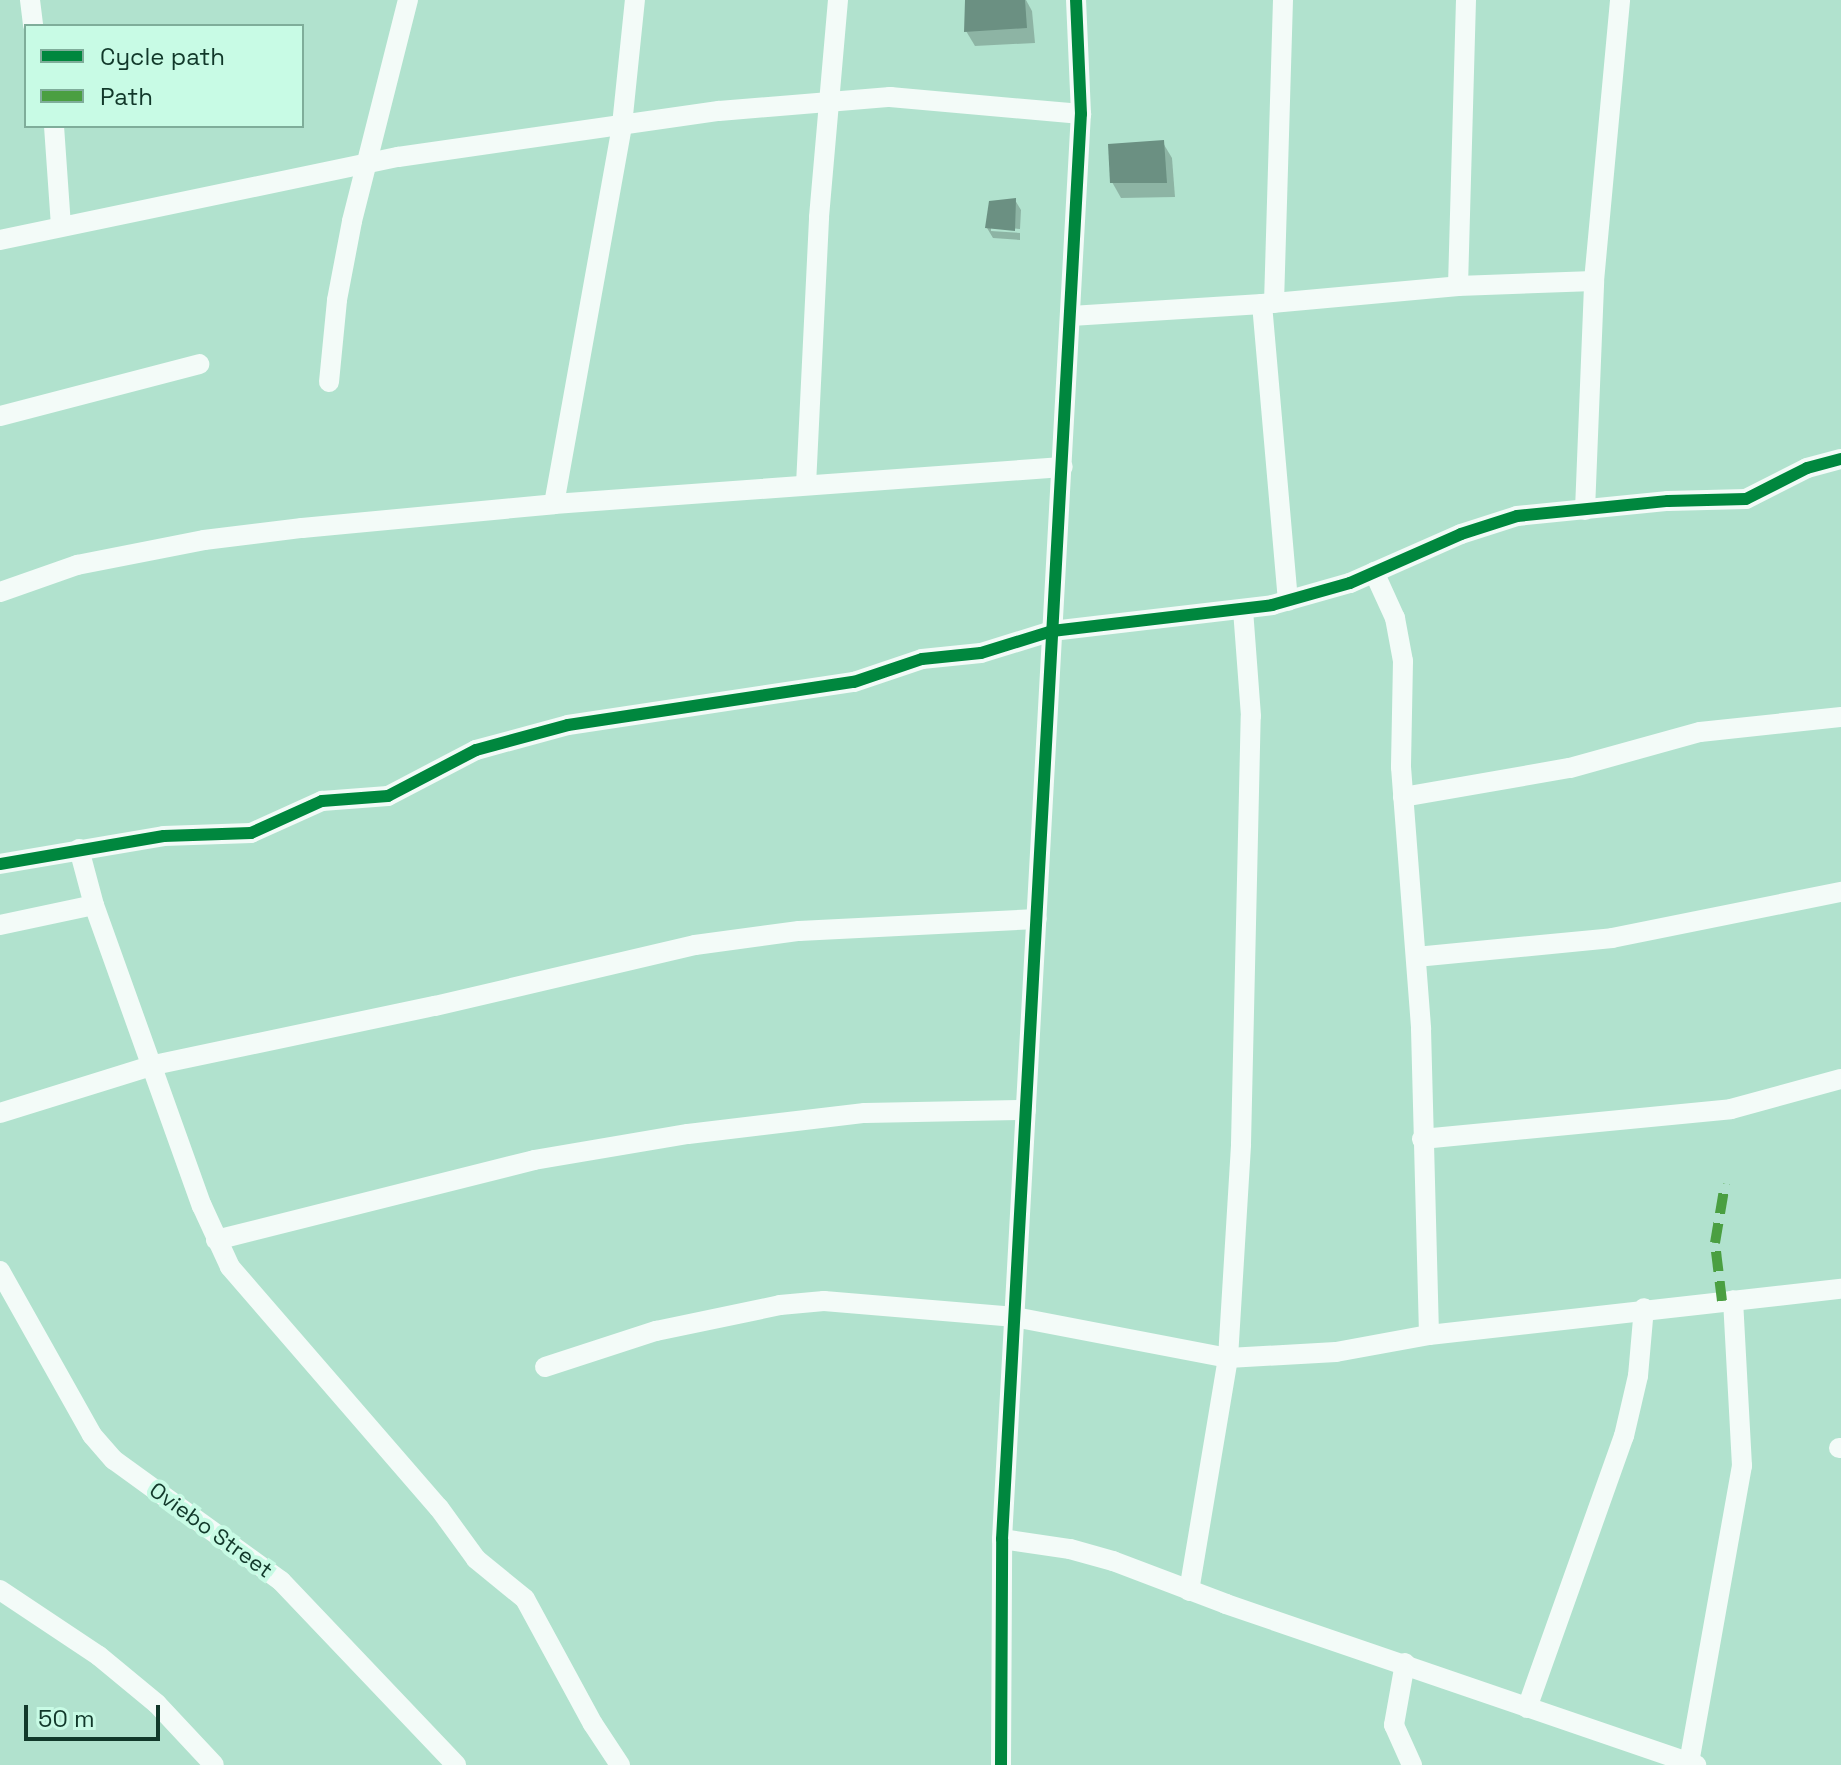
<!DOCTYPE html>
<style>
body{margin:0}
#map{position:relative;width:1841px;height:1765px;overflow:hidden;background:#b1e2ce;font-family:"Space Grotesk",sans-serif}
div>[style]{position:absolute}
.shadow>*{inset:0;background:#0003}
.building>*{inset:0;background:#6b9082}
.street>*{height:20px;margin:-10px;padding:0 10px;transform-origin:10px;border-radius:10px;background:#f3fbf8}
.quiet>*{height:10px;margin-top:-5px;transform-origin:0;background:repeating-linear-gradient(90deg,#4a9f41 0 20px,transparent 0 30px)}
.cycleway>*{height:12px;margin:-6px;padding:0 6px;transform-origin:6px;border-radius:6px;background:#00873e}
span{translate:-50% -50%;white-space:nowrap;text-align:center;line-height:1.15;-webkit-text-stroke:8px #c8fbe5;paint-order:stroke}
.street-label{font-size:22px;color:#11382a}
.legend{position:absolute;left:24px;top:24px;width:280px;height:104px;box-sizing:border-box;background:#c8fbe5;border:2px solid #7fad9a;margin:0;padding:10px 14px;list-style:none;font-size:24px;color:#11382a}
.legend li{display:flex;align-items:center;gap:16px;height:40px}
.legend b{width:40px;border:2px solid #7fad9a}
.scale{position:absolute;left:24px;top:1705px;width:136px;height:36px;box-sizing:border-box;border:4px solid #11382a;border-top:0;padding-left:10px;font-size:24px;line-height:28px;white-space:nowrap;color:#11382a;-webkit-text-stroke:6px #c8fbe5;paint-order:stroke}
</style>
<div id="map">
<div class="shadow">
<div style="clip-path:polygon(967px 0,1026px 0,1032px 11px,1035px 43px,975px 46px,966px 31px)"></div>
<div style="clip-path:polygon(1163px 143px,1172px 158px,1175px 197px,1121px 198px,1112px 182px)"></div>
<div style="clip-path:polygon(1015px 200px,1021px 210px,1020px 229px,991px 227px,991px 231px,1020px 233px,1020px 240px,993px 238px,987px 228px)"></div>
</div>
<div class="building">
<div style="clip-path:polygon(965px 0,1025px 0,1027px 28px,964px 32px)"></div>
<div style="clip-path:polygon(1164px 140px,1167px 183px,1110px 183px,1108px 144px)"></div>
<div style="clip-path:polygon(1016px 198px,1015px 231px,985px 228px,989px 201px)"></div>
</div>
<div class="street">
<div style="left:30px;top:0;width:26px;rotate:83deg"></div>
<div style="left:54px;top:126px;width:100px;rotate:86deg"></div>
<div style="left:0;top:240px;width:407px;rotate:-11.8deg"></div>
<div style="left:398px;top:157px;width:324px;rotate:-8.2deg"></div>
<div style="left:719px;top:111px;width:172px;rotate:-4.7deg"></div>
<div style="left:890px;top:97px;width:192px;rotate:5.1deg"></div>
<div style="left:1458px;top:286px;width:286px;rotate:-88.4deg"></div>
<div style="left:1274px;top:303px;width:303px;rotate:-88.3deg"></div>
<div style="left:1262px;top:304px;width:298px;rotate:85deg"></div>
<div style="left:1071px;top:316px;width:191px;rotate:-3.6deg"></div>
<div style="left:1262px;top:304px;width:197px;rotate:-5.2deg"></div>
<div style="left:1458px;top:286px;width:136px;rotate:-2.1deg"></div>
<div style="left:329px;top:382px;width:82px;rotate:-84.4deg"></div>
<div style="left:337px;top:300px;width:80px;rotate:-79.2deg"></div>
<div style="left:352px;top:221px;width:228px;rotate:-75.8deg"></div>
<div style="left:0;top:416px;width:206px;rotate:-14.6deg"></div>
<div style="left:806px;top:485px;width:268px;rotate:-87.2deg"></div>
<div style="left:819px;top:217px;width:218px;rotate:-85deg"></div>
<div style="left:554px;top:504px;width:385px;rotate:-79.8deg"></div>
<div style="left:622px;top:125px;width:126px;rotate:-84.1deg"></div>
<div style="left:1585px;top:510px;width:229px;rotate:-87.7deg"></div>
<div style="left:1594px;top:281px;width:282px;rotate:-84.7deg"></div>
<div style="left:1374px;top:572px;width:51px;rotate:65.5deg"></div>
<div style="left:1395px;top:618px;width:44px;rotate:79.5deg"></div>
<div style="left:1403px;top:661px;width:106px;rotate:91.1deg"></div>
<div style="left:1401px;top:767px;width:263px;rotate:85.6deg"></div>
<div style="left:1421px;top:1029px;width:306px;rotate:88.5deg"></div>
<div style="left:0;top:592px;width:82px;rotate:-19.3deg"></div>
<div style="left:77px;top:565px;width:129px;rotate:-11.1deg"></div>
<div style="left:204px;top:540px;width:99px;rotate:-7deg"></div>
<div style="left:302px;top:528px;width:253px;rotate:-5.4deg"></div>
<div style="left:554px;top:504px;width:510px;rotate:-4.16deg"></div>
<div style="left:1403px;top:797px;width:169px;rotate:-9.9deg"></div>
<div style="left:1570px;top:768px;width:135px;rotate:-15.5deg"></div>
<div style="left:1700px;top:732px;width:142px;rotate:-6.1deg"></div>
<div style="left:79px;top:849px;width:58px;rotate:75deg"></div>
<div style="left:94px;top:905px;width:320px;rotate:70.3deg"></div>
<div style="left:202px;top:1206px;width:67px;rotate:65.3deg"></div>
<div style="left:230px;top:1267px;width:319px;rotate:49.1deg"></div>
<div style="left:439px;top:1508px;width:63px;rotate:54deg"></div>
<div style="left:476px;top:1559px;width:63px;rotate:39.2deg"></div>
<div style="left:525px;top:1599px;width:142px;rotate:61.5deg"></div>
<div style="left:593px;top:1724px;width:49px;rotate:56.6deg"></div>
<div style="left:0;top:864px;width:166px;rotate:-9.7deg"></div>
<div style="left:164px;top:836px;width:87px;rotate:-2deg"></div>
<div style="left:251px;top:833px;width:78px;rotate:-24.3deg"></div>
<div style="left:322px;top:801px;width:66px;rotate:-4.3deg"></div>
<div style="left:388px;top:796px;width:99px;rotate:-27.6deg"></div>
<div style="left:476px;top:750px;width:95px;rotate:-15.2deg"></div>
<div style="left:568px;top:725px;width:289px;rotate:-8.6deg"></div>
<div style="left:854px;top:682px;width:72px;rotate:-18.7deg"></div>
<div style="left:922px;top:659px;width:59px;rotate:-5.8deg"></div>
<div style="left:981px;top:653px;width:74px;rotate:-17.2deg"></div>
<div style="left:1052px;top:631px;width:222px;rotate:-6.7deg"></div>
<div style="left:1272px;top:605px;width:81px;rotate:-15.8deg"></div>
<div style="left:1350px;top:583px;width:121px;rotate:-23.8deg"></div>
<div style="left:1461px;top:534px;width:59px;rotate:-17.8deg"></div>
<div style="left:1517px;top:516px;width:152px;rotate:-5.7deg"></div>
<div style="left:1668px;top:501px;width:78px;rotate:-1.5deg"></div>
<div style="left:1746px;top:499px;width:68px;rotate:-26.9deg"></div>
<div style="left:1807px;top:468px;width:35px;rotate:-15deg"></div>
<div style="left:0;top:925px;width:96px;rotate:-12deg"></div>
<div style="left:1416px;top:957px;width:197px;rotate:-5.5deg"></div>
<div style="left:1612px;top:938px;width:234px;rotate:-11.4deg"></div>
<div style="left:0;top:1113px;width:161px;rotate:-17.3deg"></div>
<div style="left:154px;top:1065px;width:287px;rotate:-11.9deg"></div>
<div style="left:435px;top:1006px;width:267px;rotate:-13.2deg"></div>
<div style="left:695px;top:945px;width:105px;rotate:-7.7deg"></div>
<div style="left:799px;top:931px;width:238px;rotate:-2.9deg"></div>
<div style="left:1422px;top:1139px;width:310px;rotate:-5.5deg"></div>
<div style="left:1731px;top:1109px;width:114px;rotate:-15.3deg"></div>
<div style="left:216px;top:1240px;width:328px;rotate:-14.1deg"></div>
<div style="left:534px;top:1160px;width:156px;rotate:-9.6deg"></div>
<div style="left:688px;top:1134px;width:178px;rotate:-6.8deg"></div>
<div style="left:865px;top:1113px;width:161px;rotate:-1.1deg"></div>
<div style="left:0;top:1271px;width:188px;rotate:60.7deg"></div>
<div style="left:92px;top:1435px;width:33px;rotate:49deg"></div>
<div style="left:114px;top:1460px;width:206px;rotate:35.9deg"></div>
<div style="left:281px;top:1581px;width:254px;rotate:46.4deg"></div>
<div style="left:545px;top:1367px;width:117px;rotate:-18deg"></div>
<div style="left:656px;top:1331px;width:127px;rotate:-11.8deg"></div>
<div style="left:780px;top:1305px;width:44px;rotate:-5.2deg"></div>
<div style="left:824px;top:1301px;width:192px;rotate:4.8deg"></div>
<div style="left:1015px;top:1317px;width:217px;rotate:10.9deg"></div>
<div style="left:1228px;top:1358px;width:108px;rotate:-3.2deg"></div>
<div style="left:1336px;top:1352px;width:95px;rotate:-10.4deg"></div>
<div style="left:1429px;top:1335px;width:415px;rotate:-6.4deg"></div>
<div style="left:1839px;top:1448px;width:2px"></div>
<div style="left:1002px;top:1539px;width:69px;rotate:8.4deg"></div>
<div style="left:1070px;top:1549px;width:45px;rotate:15.6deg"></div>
<div style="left:1113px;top:1561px;width:121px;rotate:20.8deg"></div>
<div style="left:1226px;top:1604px;width:497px;rotate:18.9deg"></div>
<div style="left:0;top:1590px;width:119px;rotate:33.7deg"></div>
<div style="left:99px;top:1656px;width:75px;rotate:39.6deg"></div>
<div style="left:157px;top:1704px;width:83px;rotate:46.9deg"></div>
<div style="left:1189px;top:1591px;width:236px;rotate:-80.5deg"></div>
<div style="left:1228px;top:1358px;width:214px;rotate:-86.5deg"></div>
<div style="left:1241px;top:1144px;width:428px;rotate:-88.7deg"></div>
<div style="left:1251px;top:716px;width:106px;rotate:-94.3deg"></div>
<div style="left:1405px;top:1663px;width:63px;rotate:100.1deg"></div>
<div style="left:1394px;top:1725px;width:44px;rotate:65.8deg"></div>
<div style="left:1527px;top:1708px;width:289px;rotate:-70.4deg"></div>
<div style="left:1624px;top:1436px;width:62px;rotate:-76.9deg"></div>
<div style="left:1638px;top:1376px;width:68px;rotate:-85deg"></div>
<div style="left:1689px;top:1763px;width:302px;rotate:-79.9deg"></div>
<div style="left:1742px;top:1466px;width:166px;rotate:-93.1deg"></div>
<div style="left:1001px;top:1765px;width:226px;rotate:-89.7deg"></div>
<div style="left:1002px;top:1539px;width:1427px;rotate:-86.83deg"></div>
<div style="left:1081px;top:114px;width:114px;rotate:-92.5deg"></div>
</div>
<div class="quiet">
<div style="left:1722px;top:1301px;width:58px;rotate:-96.9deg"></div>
<div style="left:1715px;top:1243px;width:60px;rotate:-80.4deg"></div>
</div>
<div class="cycleway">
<div style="left:0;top:864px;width:166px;rotate:-9.7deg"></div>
<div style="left:164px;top:836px;width:87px;rotate:-2deg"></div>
<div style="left:251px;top:833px;width:78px;rotate:-24.3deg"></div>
<div style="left:322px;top:801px;width:66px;rotate:-4.3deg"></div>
<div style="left:388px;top:796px;width:99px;rotate:-27.6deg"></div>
<div style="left:476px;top:750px;width:95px;rotate:-15.2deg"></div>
<div style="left:568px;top:725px;width:289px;rotate:-8.6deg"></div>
<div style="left:854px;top:682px;width:72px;rotate:-18.7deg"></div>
<div style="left:922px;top:659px;width:59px;rotate:-5.8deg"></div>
<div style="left:981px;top:653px;width:74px;rotate:-17.2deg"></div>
<div style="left:1052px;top:631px;width:222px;rotate:-6.7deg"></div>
<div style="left:1272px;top:605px;width:81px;rotate:-15.8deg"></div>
<div style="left:1350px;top:583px;width:121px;rotate:-23.8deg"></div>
<div style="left:1461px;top:534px;width:59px;rotate:-17.8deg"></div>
<div style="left:1517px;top:516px;width:152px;rotate:-5.7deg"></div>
<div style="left:1668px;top:501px;width:78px;rotate:-1.5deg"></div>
<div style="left:1746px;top:499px;width:68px;rotate:-26.9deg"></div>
<div style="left:1807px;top:468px;width:35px;rotate:-15deg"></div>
<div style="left:1001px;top:1765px;width:226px;rotate:-89.7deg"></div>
<div style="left:1002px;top:1539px;width:1427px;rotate:-86.83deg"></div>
<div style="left:1081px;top:114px;width:114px;rotate:-92.5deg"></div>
</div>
<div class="street-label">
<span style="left:211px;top:1530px;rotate:36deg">Oviebo Street</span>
</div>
<ul class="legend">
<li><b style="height:10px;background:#00873e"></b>Cycle path</li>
<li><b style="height:10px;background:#4a9f41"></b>Path</li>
</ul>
<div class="scale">50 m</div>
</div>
